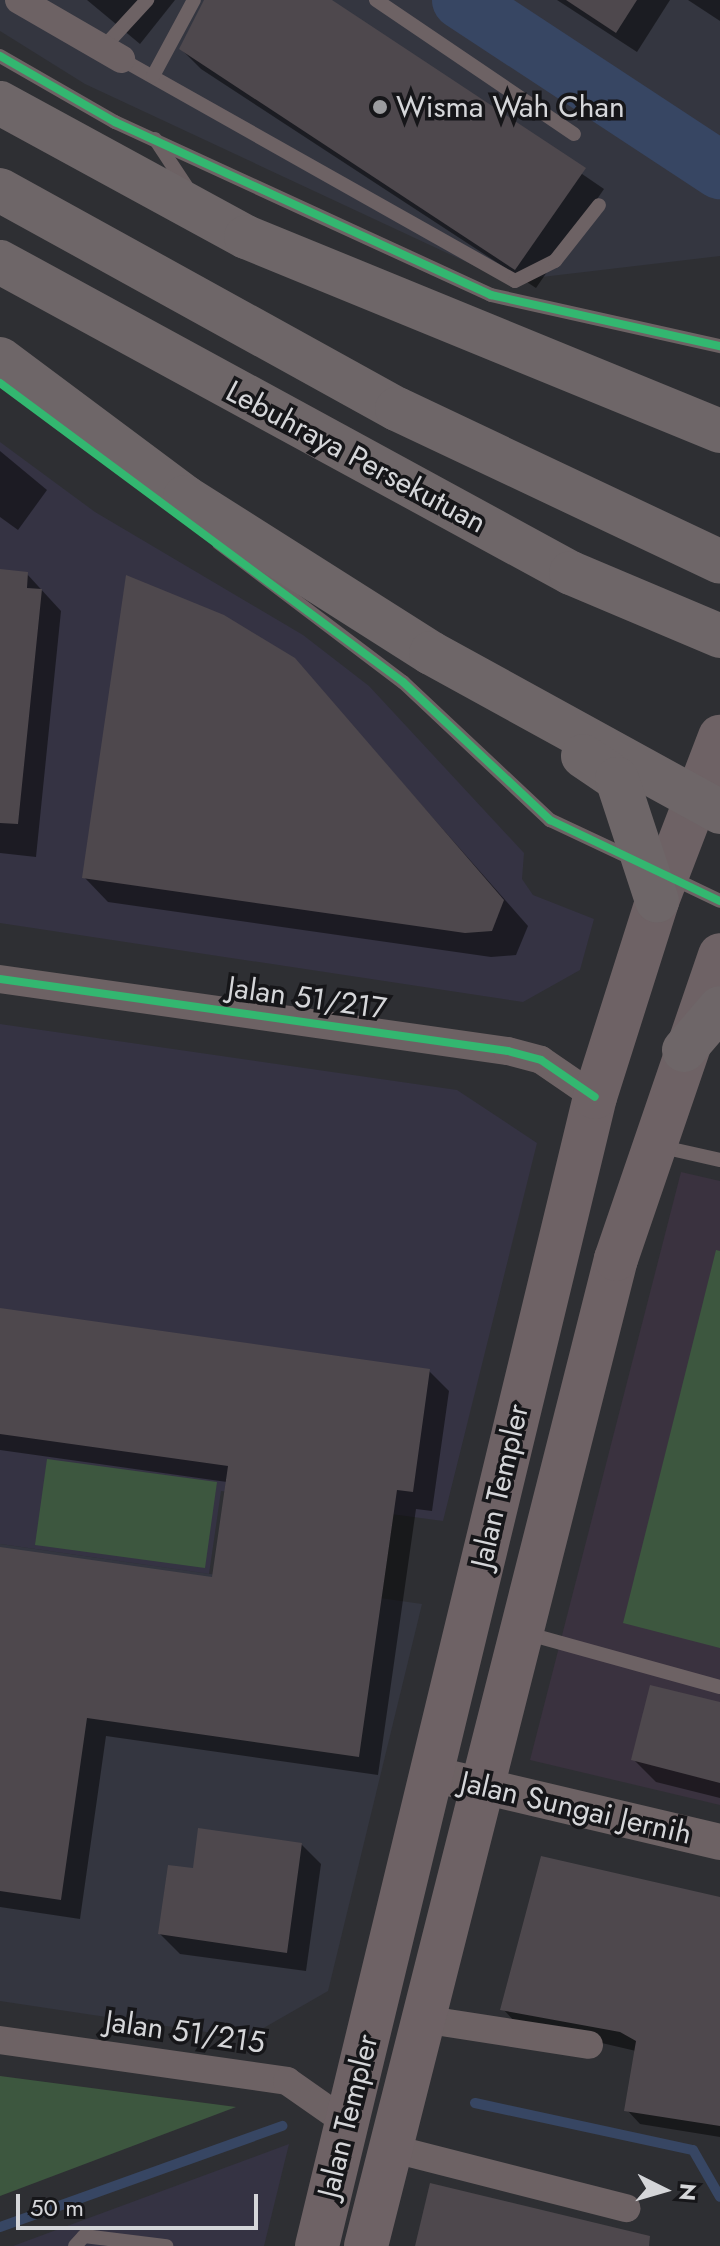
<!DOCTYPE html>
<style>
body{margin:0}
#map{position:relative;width:720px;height:2246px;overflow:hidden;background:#2e2f33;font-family:Jost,sans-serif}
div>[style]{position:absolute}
.commercial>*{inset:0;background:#353343}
.built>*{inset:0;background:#343640}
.education>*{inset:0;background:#3a323f}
.green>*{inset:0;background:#3d573f}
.shadow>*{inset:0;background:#0007}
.stream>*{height:10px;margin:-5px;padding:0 5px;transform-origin:5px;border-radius:5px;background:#374663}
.river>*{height:58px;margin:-29px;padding:0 29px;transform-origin:29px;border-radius:29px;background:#374663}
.building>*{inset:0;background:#4e484d}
.service>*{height:14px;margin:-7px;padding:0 7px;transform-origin:7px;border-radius:7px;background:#6d6264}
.minor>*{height:28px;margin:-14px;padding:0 14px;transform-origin:14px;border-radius:14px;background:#6d6264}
.tertiary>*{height:36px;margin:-18px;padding:0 18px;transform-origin:18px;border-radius:18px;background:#6d6264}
.primary>*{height:44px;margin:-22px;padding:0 22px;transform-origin:22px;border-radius:22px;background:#6e6265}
.trunk>*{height:44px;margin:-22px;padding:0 22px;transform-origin:22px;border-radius:22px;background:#6e6668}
.cycleway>*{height:8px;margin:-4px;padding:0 4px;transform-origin:4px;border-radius:4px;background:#33b770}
.dots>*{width:22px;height:22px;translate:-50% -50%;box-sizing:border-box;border:4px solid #161619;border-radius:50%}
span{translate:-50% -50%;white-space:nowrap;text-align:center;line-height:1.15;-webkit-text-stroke:7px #161619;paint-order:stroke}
.poi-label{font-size:30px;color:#d5d6d9}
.left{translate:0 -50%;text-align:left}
.street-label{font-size:30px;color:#d5d6d9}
.north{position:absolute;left:624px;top:2150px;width:80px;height:80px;-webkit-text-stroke:6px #161619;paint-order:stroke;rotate:95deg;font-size:22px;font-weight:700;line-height:32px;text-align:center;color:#d5d6d9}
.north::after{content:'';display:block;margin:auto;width:28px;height:36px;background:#d5d6d9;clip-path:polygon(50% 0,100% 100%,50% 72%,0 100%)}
.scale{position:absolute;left:16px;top:2194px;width:242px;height:36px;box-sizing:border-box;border:4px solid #d5d6d9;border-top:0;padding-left:10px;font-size:24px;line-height:28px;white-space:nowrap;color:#d5d6d9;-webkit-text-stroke:6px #161619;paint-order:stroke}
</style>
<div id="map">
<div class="commercial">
<div style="clip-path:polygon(0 442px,95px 512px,303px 635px,369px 686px,524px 853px,522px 879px,533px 895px,594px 919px,580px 970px,523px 1002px,0 923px)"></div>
<div style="clip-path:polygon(0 1024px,457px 1090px,537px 1143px,443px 1521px,221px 1491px,209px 1574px,0 1544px)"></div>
<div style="clip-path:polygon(289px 2144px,264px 2246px,13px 2246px)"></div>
</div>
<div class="built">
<div style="clip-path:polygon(0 0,720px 0,720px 256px,507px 281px,85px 84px,0 31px)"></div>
<div style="clip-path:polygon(0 1544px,422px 1604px,328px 1991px,246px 2038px,0 2001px)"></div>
</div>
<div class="education">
<div style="clip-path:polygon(681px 1172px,720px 1181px,720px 1805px,530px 1760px)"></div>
</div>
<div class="green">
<div style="clip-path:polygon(716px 1250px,720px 1251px,720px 1648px,623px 1623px)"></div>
<div style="clip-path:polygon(47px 1459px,217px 1482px,205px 1568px,35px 1545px)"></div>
<div style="clip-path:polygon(0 2076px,236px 2107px,0 2196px)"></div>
</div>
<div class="shadow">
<div style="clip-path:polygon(87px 0,175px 0,140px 44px)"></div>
<div style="clip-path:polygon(210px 0,328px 0,604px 189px,536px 288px,201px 69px,181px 49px)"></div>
<div style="clip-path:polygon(557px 0,670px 0,637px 52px)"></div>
<div style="clip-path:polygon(688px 0,720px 0,720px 21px)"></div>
<div style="clip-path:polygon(0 451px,47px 490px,18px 530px,0 517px)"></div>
<div style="clip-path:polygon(0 571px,27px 574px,61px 611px,36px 857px,0 853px)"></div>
<div style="clip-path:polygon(293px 659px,528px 926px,516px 955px,491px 957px,108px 902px,84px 877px)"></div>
<div style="clip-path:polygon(0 1310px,429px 1371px,449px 1391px,432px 1511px,416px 1509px,378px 1775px,106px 1736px,80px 1919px,0 1907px,0 1549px,214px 1579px,227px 1482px,0 1450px)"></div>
<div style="clip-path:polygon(720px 1704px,720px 1798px,656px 1782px,634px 1760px)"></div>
<div style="clip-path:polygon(301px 1844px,321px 1864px,306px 1971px,180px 1954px,160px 1934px,194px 1870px)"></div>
<div style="clip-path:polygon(720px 1898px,720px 2137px,640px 2124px,627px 2110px,636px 2051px,516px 2023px,503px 2009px)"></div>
</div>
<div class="stream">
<div style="left:475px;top:2103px;width:223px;rotate:12.2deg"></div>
<div style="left:693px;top:2150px;width:54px;rotate:60.1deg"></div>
<div style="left:0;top:2227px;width:300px;rotate:-19.7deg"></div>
</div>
<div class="river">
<div style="left:461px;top:0;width:310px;rotate:33.3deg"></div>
</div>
<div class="building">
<div style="clip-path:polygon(204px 0,332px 0,586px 168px,515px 270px,179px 49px)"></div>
<div style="clip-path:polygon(566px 0,637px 0,616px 33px)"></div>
<div style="clip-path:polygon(0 569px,28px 572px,27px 588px,42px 589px,18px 824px,0 823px)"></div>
<div style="clip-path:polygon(126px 575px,224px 615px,295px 658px,504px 900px,492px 931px,465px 933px,82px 878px)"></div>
<div style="clip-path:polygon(0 1308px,430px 1369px,413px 1492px,397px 1490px,359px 1757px,87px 1718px,61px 1900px,0 1891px,0 1547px,212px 1577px,228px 1466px,0 1434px)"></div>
<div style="clip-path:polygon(650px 1685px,720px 1702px,720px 1783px,631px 1760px)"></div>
<div style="clip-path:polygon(198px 1828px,302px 1843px,287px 1953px,158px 1934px,168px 1865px,193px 1868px)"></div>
<div style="clip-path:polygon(541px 1856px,720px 1897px,720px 2126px,624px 2111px,636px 2041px,620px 2032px,500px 2010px)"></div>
<div style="clip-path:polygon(430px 2183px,650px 2236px,649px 2246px,415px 2246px)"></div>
</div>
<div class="service">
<div style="left:376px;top:0;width:239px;rotate:34.1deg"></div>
<div style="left:102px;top:49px;width:67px;rotate:-47.4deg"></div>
<div style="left:0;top:56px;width:133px;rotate:29.9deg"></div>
<div style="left:115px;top:122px;width:414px;rotate:24.7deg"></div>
<div style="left:491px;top:295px;width:235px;rotate:12.6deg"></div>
<div style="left:121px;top:59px;width:452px;rotate:29.4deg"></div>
<div style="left:515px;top:281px;width:45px;rotate:-26.6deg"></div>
<div style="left:555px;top:261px;width:71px;rotate:-51.8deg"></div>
<div style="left:153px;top:76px;width:86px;rotate:-61.7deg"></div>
<div style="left:155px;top:139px;width:64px;rotate:56.6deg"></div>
<div style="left:219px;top:543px;width:231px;rotate:37.1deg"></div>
<div style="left:403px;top:682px;width:202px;rotate:43.2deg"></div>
<div style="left:550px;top:820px;width:92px;rotate:25.2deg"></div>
<div style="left:670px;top:877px;width:55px;rotate:25.6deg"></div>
<div style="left:658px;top:1146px;width:64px;rotate:12.7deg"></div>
<div style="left:525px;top:1633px;width:202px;rotate:15.5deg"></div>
<div style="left:75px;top:2246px;width:13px;rotate:-48deg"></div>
<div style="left:84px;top:2236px;width:83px;rotate:7deg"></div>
</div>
<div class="minor">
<div style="left:19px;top:0;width:118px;rotate:30deg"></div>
<div style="left:0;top:979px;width:513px;rotate:8.07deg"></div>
<div style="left:508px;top:1051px;width:34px;rotate:15deg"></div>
<div style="left:541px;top:1060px;width:65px;rotate:34.4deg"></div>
<div style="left:422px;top:2019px;width:169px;rotate:8.8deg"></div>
<div style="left:0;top:2040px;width:290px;rotate:8.1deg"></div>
<div style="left:287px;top:2081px;width:73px;rotate:35deg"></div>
<div style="left:390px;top:2148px;width:244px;rotate:14.3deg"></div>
</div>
<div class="tertiary">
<div style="left:432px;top:1774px;width:296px;rotate:13.3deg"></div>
</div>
<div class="primary">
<div style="left:317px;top:2246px;width:1182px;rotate:-76.4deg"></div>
<div style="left:595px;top:1097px;width:206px;rotate:-72.4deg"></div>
<div style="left:657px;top:901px;width:176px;rotate:-69deg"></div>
<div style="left:366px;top:2246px;width:1018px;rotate:-75.79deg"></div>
<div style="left:616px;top:1259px;width:321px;rotate:-71.1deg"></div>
</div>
<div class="trunk">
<div style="left:0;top:103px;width:280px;rotate:28.6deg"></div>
<div style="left:246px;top:237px;width:512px;rotate:22.26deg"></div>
<div style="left:0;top:190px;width:453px;rotate:28.9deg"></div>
<div style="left:397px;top:409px;width:357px;rotate:25.3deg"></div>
<div style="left:0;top:262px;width:650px;rotate:28.58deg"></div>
<div style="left:571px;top:573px;width:162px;rotate:22.9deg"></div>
<div style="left:0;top:359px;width:231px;rotate:36.7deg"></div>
<div style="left:185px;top:497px;width:291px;rotate:32.4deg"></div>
<div style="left:431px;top:653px;width:330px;rotate:28.8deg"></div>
<div style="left:583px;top:756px;width:41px;rotate:34.1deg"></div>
<div style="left:617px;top:779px;width:128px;rotate:71.8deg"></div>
<div style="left:684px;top:1050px;width:55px;rotate:-49.4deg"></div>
</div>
<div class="cycleway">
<div style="left:0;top:56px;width:133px;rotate:29.9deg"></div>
<div style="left:115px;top:122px;width:414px;rotate:24.7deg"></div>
<div style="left:491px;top:295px;width:235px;rotate:12.6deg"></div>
<div style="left:0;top:383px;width:502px;rotate:36.57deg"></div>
<div style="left:403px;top:682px;width:202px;rotate:43.2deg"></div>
<div style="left:550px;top:820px;width:188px;rotate:25.5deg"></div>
<div style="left:0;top:979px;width:513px;rotate:8.07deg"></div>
<div style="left:508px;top:1051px;width:34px;rotate:15deg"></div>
<div style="left:541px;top:1060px;width:65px;rotate:34.4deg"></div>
</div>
<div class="dots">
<div style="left:380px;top:107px;background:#9b9c9f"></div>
</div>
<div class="poi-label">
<span class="left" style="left:396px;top:107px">Wisma Wah Chan</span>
</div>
<div class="street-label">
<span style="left:356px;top:457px;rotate:28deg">Lebuhraya Persekutuan</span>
<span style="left:307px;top:998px;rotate:8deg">Jalan 51/217</span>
<span style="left:500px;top:1486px;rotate:-77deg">Jalan Templer</span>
<span style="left:576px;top:1808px;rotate:13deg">Jalan Sungai Jernih</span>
<span style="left:185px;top:2032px;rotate:8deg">Jalan 51/215</span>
<span style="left:348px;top:2116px;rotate:-76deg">Jalan Templer</span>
</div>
<div class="north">N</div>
<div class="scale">50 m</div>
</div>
